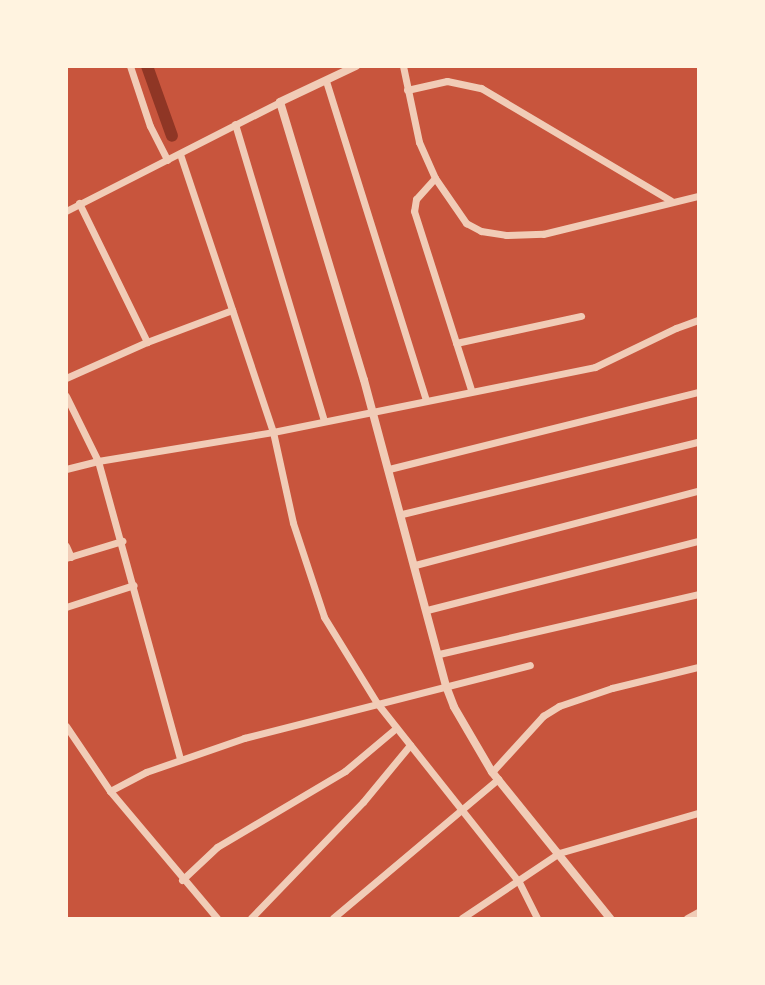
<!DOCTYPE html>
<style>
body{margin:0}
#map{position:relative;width:765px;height:985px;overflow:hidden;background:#c8553d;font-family:Overpass,sans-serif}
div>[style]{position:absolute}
.canal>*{height:12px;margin:-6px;padding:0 6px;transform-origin:6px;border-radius:6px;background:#8f3625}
.minor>*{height:7px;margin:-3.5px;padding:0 3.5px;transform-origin:3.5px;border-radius:3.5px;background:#f1ccb7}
.tertiary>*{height:8px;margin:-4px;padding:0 4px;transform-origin:4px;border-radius:4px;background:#f1ccb7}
span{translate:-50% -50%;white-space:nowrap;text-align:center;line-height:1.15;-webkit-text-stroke:5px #fff3e0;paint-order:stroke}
.frame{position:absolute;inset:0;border:68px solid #fff3e0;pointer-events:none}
</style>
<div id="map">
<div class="canal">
<div style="left:147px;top:66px;width:74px;rotate:70.3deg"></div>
</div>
<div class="minor">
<div style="left:130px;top:66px;width:63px;rotate:71.6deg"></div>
<div style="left:150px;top:126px;width:38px;rotate:63deg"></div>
<div style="left:403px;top:66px;width:78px;rotate:78.1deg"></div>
<div style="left:419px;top:142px;width:39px;rotate:66deg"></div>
<div style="left:435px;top:178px;width:55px;rotate:55.4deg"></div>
<div style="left:466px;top:223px;width:17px;rotate:28deg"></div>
<div style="left:481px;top:231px;width:25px;rotate:9deg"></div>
<div style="left:506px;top:235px;width:37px;rotate:-2deg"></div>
<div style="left:543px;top:234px;width:160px;rotate:-13.8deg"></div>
<div style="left:326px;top:81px;width:334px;rotate:72.6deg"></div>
<div style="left:407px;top:90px;width:41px;rotate:-12.7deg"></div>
<div style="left:447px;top:81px;width:35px;rotate:12deg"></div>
<div style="left:481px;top:88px;width:221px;rotate:30.7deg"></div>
<div style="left:235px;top:124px;width:310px;rotate:73.3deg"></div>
<div style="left:180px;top:154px;width:293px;rotate:71.5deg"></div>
<div style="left:273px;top:432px;width:93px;rotate:77.6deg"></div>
<div style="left:293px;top:523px;width:99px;rotate:71.7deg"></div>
<div style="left:324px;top:617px;width:101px;rotate:58.4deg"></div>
<div style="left:377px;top:703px;width:228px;rotate:51.6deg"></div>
<div style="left:519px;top:882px;width:40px;rotate:63.4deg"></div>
<div style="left:435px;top:178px;width:28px;rotate:132deg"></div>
<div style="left:416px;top:199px;width:12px;rotate:99deg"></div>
<div style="left:414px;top:211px;width:188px;rotate:72.3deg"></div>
<div style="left:79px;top:203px;width:155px;rotate:63.9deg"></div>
<div style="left:66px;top:211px;width:240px;rotate:-27deg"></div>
<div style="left:456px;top:343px;width:128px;rotate:-12.2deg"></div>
<div style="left:66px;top:378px;width:89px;rotate:-24deg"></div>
<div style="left:147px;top:342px;width:91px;rotate:-20.6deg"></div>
<div style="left:66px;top:396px;width:72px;rotate:63.8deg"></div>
<div style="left:98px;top:461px;width:309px;rotate:74.6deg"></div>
<div style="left:66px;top:469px;width:33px;rotate:-14deg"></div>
<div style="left:98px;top:461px;width:177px;rotate:-9.4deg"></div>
<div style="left:273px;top:432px;width:328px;rotate:-11.4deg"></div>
<div style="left:595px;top:367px;width:90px;rotate:-25.7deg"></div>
<div style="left:676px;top:328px;width:23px;rotate:-20deg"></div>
<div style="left:389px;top:469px;width:318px;rotate:-14deg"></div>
<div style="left:402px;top:514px;width:305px;rotate:-13.7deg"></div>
<div style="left:66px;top:546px;width:12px;rotate:66deg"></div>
<div style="left:66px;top:558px;width:59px;rotate:-16.9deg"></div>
<div style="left:415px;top:565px;width:293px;rotate:-14.7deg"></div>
<div style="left:66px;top:607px;width:71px;rotate:-17.9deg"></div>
<div style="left:427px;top:610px;width:280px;rotate:-14.3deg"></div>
<div style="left:439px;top:654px;width:266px;rotate:-13deg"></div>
<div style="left:66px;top:726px;width:78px;rotate:55.9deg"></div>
<div style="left:110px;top:791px;width:166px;rotate:49.9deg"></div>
<div style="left:492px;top:772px;width:76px;rotate:-47.7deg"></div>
<div style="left:543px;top:716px;width:19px;rotate:-32deg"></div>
<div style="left:559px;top:706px;width:56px;rotate:-18.8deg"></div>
<div style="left:612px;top:688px;width:89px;rotate:-13.7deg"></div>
<div style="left:110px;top:791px;width:41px;rotate:-27.8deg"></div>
<div style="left:146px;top:772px;width:104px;rotate:-19.1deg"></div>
<div style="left:244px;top:738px;width:295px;rotate:-14.3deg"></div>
<div style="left:182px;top:880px;width:48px;rotate:-43.3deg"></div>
<div style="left:217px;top:847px;width:149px;rotate:-30.7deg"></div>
<div style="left:345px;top:771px;width:67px;rotate:-40.1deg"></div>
<div style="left:251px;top:918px;width:161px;rotate:-46deg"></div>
<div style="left:363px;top:802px;width:74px;rotate:-50.5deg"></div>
<div style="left:333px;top:918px;width:216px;rotate:-40.1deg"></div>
<div style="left:462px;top:918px;width:117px;rotate:-33.8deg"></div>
<div style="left:559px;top:853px;width:145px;rotate:-16.1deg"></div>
<div style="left:687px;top:918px;width:13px;rotate:-29deg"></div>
</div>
<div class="tertiary">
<div style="left:356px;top:66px;width:84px;rotate:154.7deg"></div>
<div style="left:280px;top:102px;width:290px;rotate:73.2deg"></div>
<div style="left:364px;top:380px;width:317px;rotate:75deg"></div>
<div style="left:446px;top:686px;width:22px;rotate:69deg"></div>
<div style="left:454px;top:707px;width:75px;rotate:59.7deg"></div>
<div style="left:492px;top:772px;width:188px;rotate:51.1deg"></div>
</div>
<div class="frame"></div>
</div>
